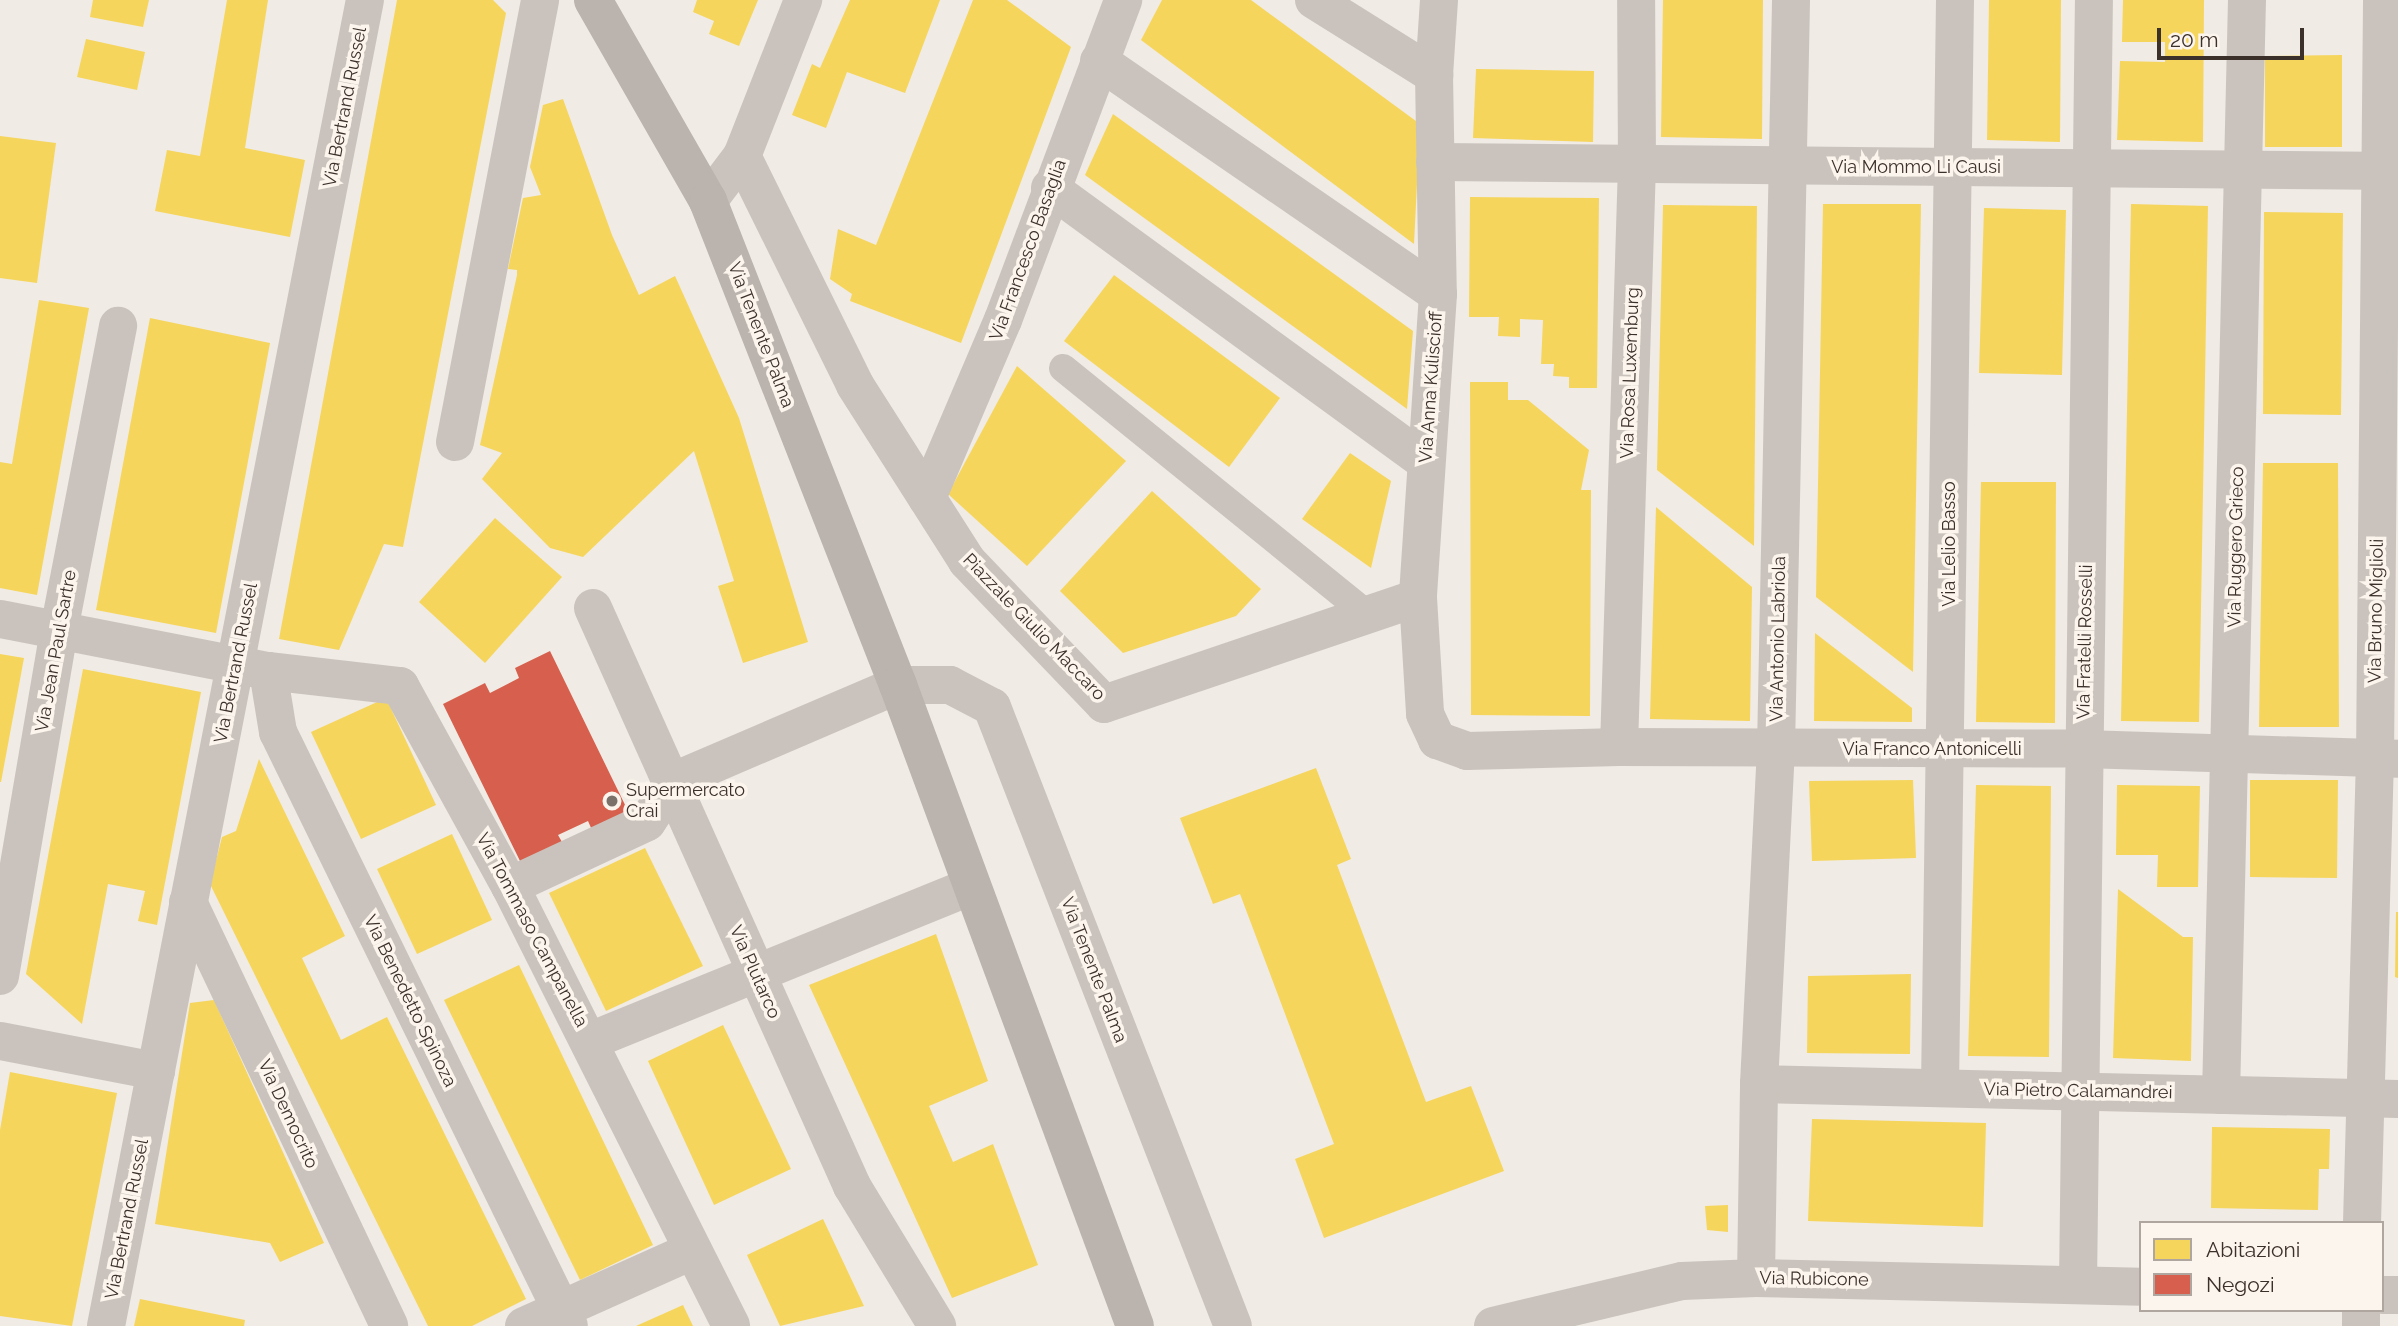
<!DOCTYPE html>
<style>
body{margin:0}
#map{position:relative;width:2398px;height:1326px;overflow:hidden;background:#f0ebe5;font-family:Raleway,sans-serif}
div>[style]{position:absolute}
.homes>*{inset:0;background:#f6d55c}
.shops>*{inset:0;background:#d6604d}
.lane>*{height:28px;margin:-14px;padding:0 14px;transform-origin:14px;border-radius:14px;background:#cac3bd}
.street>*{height:38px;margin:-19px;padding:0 19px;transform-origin:19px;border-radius:19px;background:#cac3bd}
.secondary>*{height:38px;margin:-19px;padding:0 19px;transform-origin:19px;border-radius:19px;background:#bab3ae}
.dots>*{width:19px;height:19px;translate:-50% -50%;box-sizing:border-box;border:4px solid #fcf5ed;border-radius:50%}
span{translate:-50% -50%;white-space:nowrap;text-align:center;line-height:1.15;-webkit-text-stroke:7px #fcf5ed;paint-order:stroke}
.street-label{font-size:18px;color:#3c302a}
.poi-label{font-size:18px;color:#3c302a}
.left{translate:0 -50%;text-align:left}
.legend{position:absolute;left:2139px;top:1221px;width:245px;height:91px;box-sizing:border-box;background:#fcf5ed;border:2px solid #afa69f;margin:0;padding:9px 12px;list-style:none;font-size:21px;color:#3c302a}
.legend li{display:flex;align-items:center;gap:14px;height:35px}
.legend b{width:35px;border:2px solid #afa69f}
.scale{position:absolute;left:2157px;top:28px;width:147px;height:32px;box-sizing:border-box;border:4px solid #3c302a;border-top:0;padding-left:9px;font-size:21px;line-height:24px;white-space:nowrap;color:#3c302a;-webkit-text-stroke:5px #fcf5ed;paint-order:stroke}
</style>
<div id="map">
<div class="homes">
<div style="clip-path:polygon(93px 0,149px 0,143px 27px,90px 17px)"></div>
<div style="clip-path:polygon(227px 0,268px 0,245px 148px,305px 160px,290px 237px,155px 211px,167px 150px,200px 156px)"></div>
<div style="clip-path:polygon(397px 0,493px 0,506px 13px,403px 547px,384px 544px,339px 650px,279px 639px)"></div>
<div style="clip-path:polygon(697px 0,758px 0,739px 46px,709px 34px,714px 21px,693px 12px)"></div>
<div style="clip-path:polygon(850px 0,940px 0,905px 93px,847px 72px,826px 128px,792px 115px,812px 64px,820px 68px)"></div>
<div style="clip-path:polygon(973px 0,1007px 0,1071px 47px,961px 343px,850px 301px,852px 294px,830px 279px,838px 229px,876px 245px)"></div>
<div style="clip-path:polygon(1162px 0,1251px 0,1420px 124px,1414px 244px,1141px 40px)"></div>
<div style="clip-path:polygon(1663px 0,1763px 0,1762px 139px,1661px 137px)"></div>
<div style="clip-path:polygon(1989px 0,2061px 0,2060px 142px,1987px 140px)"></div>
<div style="clip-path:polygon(2123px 0,2204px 0,2203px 142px,2117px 140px,2120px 61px,2165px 62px,2165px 42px,2122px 42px)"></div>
<div style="clip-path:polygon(86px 39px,145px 52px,137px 90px,77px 77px)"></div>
<div style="clip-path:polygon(2342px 55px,2342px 147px,2265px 147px,2265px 56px)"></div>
<div style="clip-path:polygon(1476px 69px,1594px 71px,1593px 142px,1473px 138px)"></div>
<div style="clip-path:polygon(563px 99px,612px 235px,639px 295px,675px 276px,739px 418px,808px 642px,743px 663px,718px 586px,734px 581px,694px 451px,583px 557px,550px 548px,482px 479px,502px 453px,480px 445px,517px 275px,517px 270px,508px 269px,523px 198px,541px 195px,530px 167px,543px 105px)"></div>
<div style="clip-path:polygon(1113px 114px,1413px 331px,1407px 409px,1085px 175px)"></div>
<div style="clip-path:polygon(0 136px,56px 143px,37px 283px,0 278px)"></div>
<div style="clip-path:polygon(1470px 197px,1599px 198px,1597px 388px,1569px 388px,1569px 377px,1553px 376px,1554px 364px,1541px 364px,1543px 320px,1520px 319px,1520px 337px,1498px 336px,1499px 317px,1469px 317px)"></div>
<div style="clip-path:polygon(1823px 204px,1921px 204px,1913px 672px,1816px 597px)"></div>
<div style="clip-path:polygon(2131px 204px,2208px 206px,2199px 722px,2121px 721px)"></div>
<div style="clip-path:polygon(1663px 205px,1757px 206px,1754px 546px,1657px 470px)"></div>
<div style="clip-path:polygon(1984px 208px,2066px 210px,2062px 375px,1979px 373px)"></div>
<div style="clip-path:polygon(2264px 212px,2343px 213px,2341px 415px,2263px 414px)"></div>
<div style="clip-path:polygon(1114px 275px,1280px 398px,1229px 467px,1064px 341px)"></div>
<div style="clip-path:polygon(39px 300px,89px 308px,37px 595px,0 588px,0 462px,12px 464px)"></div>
<div style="clip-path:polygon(150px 318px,270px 343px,216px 633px,96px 610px)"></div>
<div style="clip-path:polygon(1017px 366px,1126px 461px,1027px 566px,948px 494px)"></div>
<div style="clip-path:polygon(1470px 382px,1508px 382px,1508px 400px,1528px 400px,1589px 450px,1581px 490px,1591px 490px,1590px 716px,1471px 715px)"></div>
<div style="clip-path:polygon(1350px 453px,1391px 481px,1371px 568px,1302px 519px)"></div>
<div style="clip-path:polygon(2263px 463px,2338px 463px,2339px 727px,2259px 727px)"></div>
<div style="clip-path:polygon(1981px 482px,2056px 482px,2055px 723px,1976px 722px)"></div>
<div style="clip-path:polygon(1152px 491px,1261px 589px,1236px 616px,1123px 653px,1060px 591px)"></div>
<div style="clip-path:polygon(1656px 507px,1752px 587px,1750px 721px,1650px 719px)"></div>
<div style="clip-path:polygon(495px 518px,562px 577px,485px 663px,419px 602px)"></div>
<div style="clip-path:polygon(1815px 633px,1912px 708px,1912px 722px,1814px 721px)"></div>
<div style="clip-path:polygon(0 654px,24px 658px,1px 782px,0 782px)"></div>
<div style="clip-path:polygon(83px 669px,201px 692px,157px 925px,138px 921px,145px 891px,108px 884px,82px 1024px,26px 974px)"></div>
<div style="clip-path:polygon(386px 698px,436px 805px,361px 839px,311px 732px)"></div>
<div style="clip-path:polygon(259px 759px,345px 936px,302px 958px,341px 1040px,387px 1017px,526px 1299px,472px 1326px,428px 1326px,210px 884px,222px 837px,236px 831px)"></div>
<div style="clip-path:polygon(1316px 768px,1351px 859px,1337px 865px,1426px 1102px,1471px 1086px,1504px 1171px,1324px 1238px,1295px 1159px,1334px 1144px,1240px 894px,1213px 904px,1180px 818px)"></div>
<div style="clip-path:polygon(1913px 780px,1916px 858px,1812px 861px,1809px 781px)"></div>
<div style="clip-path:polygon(2250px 780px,2338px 780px,2337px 878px,2250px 877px)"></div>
<div style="clip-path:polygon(1976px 785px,2051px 786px,2049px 1057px,1968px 1056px)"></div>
<div style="clip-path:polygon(2117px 785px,2200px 786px,2198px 887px,2157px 887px,2158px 855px,2116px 855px)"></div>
<div style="clip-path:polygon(452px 834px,492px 920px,417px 954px,377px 869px)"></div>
<div style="clip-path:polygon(645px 848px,703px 966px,606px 1011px,549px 893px)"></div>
<div style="clip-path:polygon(2118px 889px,2183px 937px,2193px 937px,2191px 1061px,2113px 1058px)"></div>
<div style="clip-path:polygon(2396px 912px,2398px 912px,2398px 978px,2395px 977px)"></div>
<div style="clip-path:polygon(936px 934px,988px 1081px,929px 1106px,953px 1162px,993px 1144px,1038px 1265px,952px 1298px,809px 985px)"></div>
<div style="clip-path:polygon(519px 965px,653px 1245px,580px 1280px,444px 1000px)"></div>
<div style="clip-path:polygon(1911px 974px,1910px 1054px,1807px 1053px,1808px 976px)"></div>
<div style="clip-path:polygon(214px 1000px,324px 1243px,280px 1262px,270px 1243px,155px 1224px,190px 1003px)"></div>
<div style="clip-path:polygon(723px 1025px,791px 1169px,714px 1205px,648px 1061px)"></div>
<div style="clip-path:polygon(10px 1072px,117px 1093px,72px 1326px,0 1316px,0 1130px)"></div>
<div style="clip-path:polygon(1812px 1119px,1986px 1123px,1983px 1227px,1808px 1221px)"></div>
<div style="clip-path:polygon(2212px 1127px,2330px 1129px,2329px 1169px,2319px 1169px,2318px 1210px,2211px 1208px)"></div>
<div style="clip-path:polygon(1728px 1205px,1728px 1232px,1707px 1230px,1705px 1206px)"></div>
<div style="clip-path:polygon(823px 1219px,864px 1306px,780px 1326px,747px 1255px)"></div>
<div style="clip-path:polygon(140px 1299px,245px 1320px,244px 1326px,134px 1326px)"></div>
<div style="clip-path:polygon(683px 1305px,693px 1326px,636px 1326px)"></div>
</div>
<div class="shops">
<div style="clip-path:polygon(550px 651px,628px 811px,592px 830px,588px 821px,558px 835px,562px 842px,521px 863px,443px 704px,485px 683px,490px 693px,519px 678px,515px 668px)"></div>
</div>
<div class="lane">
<div style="left:1063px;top:368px;width:392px;rotate:39deg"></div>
</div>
<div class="street">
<div style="left:1314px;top:0;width:142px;rotate:32deg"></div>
<div style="left:1439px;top:0;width:75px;rotate:93.8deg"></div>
<div style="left:1434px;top:75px;width:219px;rotate:89deg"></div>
<div style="left:1438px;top:294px;width:305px;rotate:93.8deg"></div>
<div style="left:1418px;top:598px;width:116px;rotate:86.5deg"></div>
<div style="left:1425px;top:714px;width:29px;rotate:65deg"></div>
<div style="left:1437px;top:740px;width:32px;rotate:20deg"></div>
<div style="left:1467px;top:751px;width:152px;rotate:-1.5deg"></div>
<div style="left:1619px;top:747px;width:465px;rotate:0.2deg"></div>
<div style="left:2084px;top:749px;width:314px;rotate:1.8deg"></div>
<div style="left:1099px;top:61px;width:411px;rotate:34.5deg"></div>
<div style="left:742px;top:156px;width:255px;rotate:63.7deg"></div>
<div style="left:855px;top:385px;width:209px;rotate:57.5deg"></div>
<div style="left:967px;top:561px;width:198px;rotate:46.2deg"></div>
<div style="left:1104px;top:704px;width:331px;rotate:-18.7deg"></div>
<div style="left:1435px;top:162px;width:963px;rotate:0.54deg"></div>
<div style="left:1050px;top:188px;width:465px;rotate:36.1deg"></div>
<div style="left:708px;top:201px;width:56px;rotate:-52.9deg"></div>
<div style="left:742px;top:156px;width:168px;rotate:-68.6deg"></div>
<div style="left:455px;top:442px;width:450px;rotate:-79.1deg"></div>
<div style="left:927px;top:498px;width:194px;rotate:-66.9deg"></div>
<div style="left:1003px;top:320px;width:342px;rotate:-69.4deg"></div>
<div style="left:593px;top:608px;width:633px;rotate:65.86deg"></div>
<div style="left:852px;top:1186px;width:164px;rotate:58.7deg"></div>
<div style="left:0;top:619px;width:273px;rotate:11deg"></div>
<div style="left:268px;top:671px;width:133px;rotate:6.5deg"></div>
<div style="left:400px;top:686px;width:228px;rotate:61.2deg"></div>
<div style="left:510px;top:886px;width:492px;rotate:63.3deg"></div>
<div style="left:268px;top:671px;width:62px;rotate:80.7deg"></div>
<div style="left:278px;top:732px;width:661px;rotate:63.9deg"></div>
<div style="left:1619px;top:747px;width:582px;rotate:-88.23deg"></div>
<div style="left:1637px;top:165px;width:165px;rotate:-90.3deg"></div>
<div style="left:510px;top:886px;width:151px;rotate:-25deg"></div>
<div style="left:647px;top:822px;width:49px;rotate:-56.6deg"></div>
<div style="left:674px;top:781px;width:244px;rotate:-23.2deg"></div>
<div style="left:898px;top:685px;width:52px"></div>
<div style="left:950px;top:685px;width:47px;rotate:27.6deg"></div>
<div style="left:992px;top:707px;width:664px;rotate:68.73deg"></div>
<div style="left:188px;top:902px;width:469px;rotate:64.6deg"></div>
<div style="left:0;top:976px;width:351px;rotate:-80.3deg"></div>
<div style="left:59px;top:630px;width:310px;rotate:-79deg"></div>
<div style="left:0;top:1041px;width:159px;rotate:10.9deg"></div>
<div style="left:590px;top:1041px;width:412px;rotate:-22.1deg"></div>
<div style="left:1759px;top:1084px;width:639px;rotate:1.34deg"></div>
<div style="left:1940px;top:1088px;width:1088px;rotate:-89.21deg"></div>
<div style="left:2221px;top:1095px;width:1095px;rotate:-88.64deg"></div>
<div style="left:2362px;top:1223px;width:465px;rotate:-88.4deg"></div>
<div style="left:2375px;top:758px;width:758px;rotate:-89.47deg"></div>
<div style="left:1756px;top:1278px;width:194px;rotate:-89.1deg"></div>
<div style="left:1759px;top:1084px;width:335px;rotate:-87.1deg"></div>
<div style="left:1776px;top:749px;width:749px;rotate:-88.85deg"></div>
<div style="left:2078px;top:1285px;width:1285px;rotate:-89.29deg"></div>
<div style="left:2382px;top:1295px;width:16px"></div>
<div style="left:2361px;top:1310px;width:16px;rotate:90deg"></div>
<div style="left:106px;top:1326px;width:1351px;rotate:-78.95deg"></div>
<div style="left:524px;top:1326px;width:184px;rotate:-24.1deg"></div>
<div style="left:1493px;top:1326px;width:194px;rotate:-13.4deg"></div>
<div style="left:1682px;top:1281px;width:74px;rotate:-2.3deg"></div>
<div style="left:1756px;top:1278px;width:385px;rotate:1.3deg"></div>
</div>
<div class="secondary">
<div style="left:593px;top:0;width:232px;rotate:60.2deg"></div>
<div style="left:708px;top:201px;width:520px;rotate:68.57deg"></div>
<div style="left:898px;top:685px;width:683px;rotate:69.71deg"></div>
</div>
<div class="dots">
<div style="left:612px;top:801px;background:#7b716b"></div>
</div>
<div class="street-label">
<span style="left:345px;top:107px;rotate:-79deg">Via Bertrand Russel</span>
<span style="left:1916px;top:167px">Via Mommo Li Causi</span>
<span style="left:1028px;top:250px;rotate:-70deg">Via Francesco Basaglia</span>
<span style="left:761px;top:335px;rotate:69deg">Via Tenente Palma</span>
<span style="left:1630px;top:373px;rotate:-88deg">Via Rosa Luxemburg</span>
<span style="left:1431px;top:387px;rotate:-86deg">Via Anna Kuliscioff</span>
<span style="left:1949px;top:544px;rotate:-90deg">Via Lelio Basso</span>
<span style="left:2236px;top:547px;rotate:-89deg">Via Ruggero Grieco</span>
<span style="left:2376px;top:611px;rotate:-89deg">Via Bruno Miglioli</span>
<span style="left:1034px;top:627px;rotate:46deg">Piazzale Giulio Maccaro</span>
<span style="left:1778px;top:639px;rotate:-89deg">Via Antonio Labriola</span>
<span style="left:2085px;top:642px;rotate:-89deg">Via Fratelli Rosselli</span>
<span style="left:56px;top:651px;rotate:-80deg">Via Jean Paul Sartre</span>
<span style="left:236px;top:663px;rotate:-79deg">Via Bertrand Russel</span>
<span style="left:1932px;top:749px">Via Franco Antonicelli</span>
<span style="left:532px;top:930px;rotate:62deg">Via Tommaso Campanella</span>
<span style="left:1094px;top:970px;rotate:69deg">Via Tenente Palma</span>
<span style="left:755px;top:972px;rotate:66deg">Via Plutarco</span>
<span style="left:410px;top:1001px;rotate:64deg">Via Benedetto Spinoza</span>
<span style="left:2078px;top:1091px;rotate:1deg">Via Pietro Calamandrei</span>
<span style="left:288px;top:1114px;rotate:65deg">Via Democrito</span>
<span style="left:127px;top:1219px;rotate:-79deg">Via Bertrand Russel</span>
<span style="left:1814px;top:1279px;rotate:1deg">Via Rubicone</span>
</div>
<div class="poi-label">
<span class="left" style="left:626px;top:801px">Supermercato<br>Crai</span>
</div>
<ul class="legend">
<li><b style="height:19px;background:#f6d55c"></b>Abitazioni</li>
<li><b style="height:19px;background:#d6604d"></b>Negozi</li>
</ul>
<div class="scale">20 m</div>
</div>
